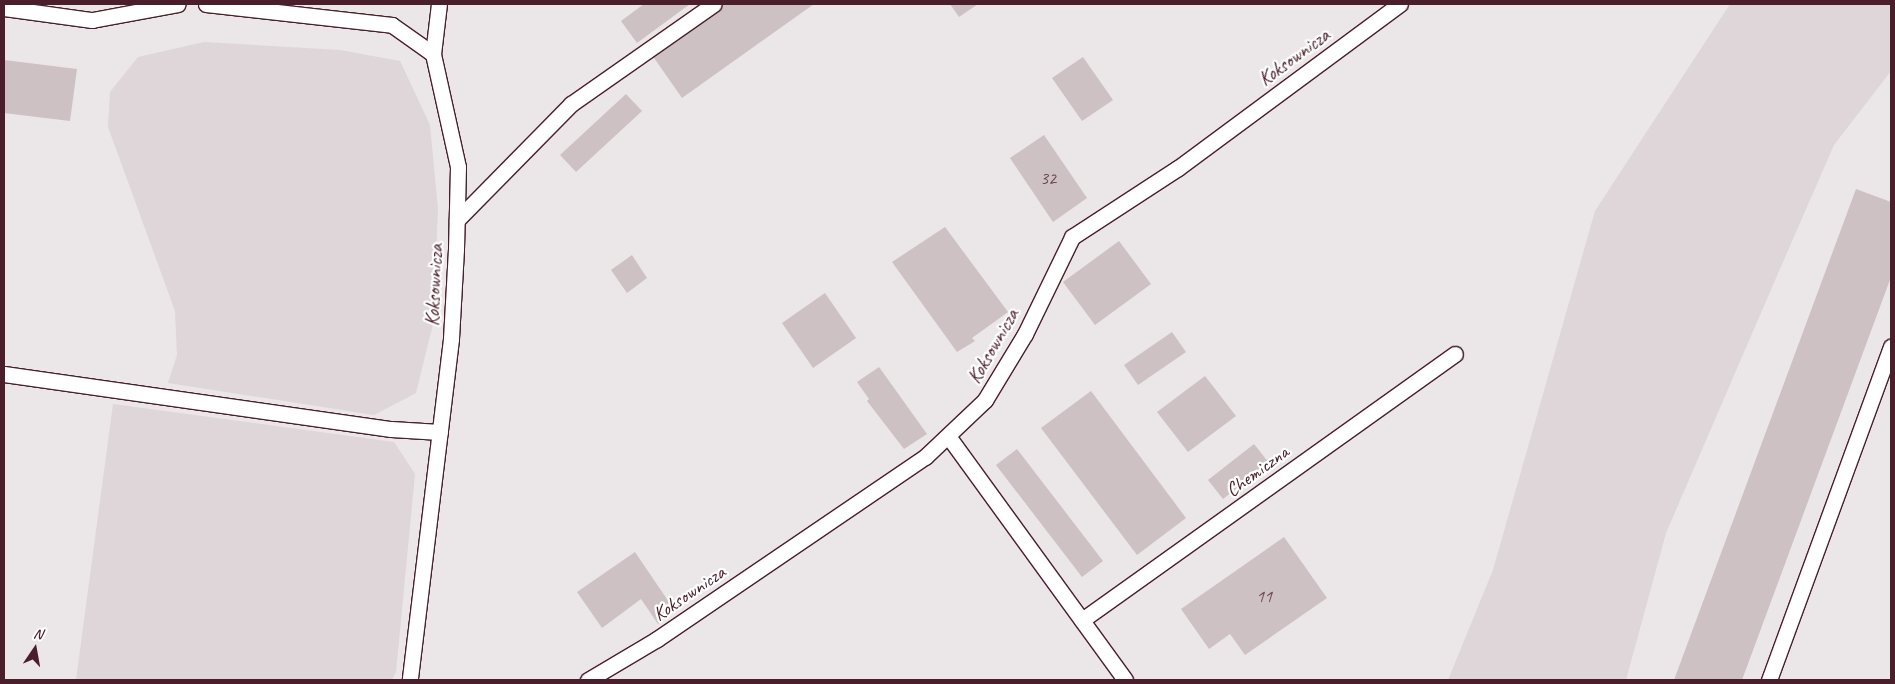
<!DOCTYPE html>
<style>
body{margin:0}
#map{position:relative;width:1895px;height:684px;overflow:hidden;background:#f8f6f7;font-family:Caveat,sans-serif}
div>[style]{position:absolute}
.built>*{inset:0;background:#ebe6e8}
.green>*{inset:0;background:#ded6d9}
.building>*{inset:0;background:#cdc1c4}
.roads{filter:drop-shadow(1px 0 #4a1f2b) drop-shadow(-1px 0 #4a1f2b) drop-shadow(0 1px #4a1f2b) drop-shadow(0 -1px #4a1f2b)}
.service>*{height:15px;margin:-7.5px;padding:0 7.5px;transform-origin:7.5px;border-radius:7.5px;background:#fff}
span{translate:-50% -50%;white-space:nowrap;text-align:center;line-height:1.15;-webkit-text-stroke:4.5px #fff;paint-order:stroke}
.number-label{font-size:18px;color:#6b4851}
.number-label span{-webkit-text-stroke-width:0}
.street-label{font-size:20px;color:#4a1f2b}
.frame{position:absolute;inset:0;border:5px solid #4a1f2b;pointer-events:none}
.north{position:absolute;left:10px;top:624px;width:50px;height:50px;-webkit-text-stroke:4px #fff;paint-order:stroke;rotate:12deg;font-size:14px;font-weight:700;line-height:20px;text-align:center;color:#4a1f2b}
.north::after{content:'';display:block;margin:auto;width:18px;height:22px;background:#4a1f2b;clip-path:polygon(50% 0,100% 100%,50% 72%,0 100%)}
</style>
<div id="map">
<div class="built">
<div style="clip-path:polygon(4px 4px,1891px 4px,1891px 680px,4px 680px)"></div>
</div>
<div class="green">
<div style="clip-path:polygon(1730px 4px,1891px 4px,1891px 71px,1834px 145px,1789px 248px,1666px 533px,1626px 680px,1448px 680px,1493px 570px,1595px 211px)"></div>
<div style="clip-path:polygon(204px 42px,340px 50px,400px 61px,430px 125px,438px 209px,433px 324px,416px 393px,374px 415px,168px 383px,177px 355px,175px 311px,108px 127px,110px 92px,138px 57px)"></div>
<div style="clip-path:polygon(113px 404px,394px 442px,415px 474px,396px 672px,392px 680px,76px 680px)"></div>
</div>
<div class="building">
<div style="clip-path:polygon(644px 4px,690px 4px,637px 43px,621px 21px)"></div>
<div style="clip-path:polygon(725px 4px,814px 4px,682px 98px,652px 55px)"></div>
<div style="clip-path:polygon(950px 4px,978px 4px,959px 17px)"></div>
<div style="clip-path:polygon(1083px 57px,1113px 100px,1082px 121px,1052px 78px)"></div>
<div style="clip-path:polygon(4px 60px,77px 69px,70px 121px,4px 113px)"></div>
<div style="clip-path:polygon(626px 94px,642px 111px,576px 172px,560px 155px)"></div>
<div style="clip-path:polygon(1044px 135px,1087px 198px,1053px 222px,1010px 158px)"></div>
<div style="clip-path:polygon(1856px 189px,1891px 202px,1891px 277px,1742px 680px,1674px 680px)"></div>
<div style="clip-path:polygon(945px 227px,1008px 312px,972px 338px,975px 341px,957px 352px,892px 262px)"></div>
<div style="clip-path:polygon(1119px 241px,1151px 284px,1095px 325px,1063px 282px)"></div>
<div style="clip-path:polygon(632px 255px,647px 278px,627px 293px,611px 270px)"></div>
<div style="clip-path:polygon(825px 293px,856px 338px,813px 368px,782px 323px)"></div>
<div style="clip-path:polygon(1172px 332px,1186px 352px,1138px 385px,1124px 365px)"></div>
<div style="clip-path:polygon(879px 367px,927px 434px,904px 449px,867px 401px,869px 399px,857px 382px)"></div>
<div style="clip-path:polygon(1205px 376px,1236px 416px,1188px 452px,1157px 412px)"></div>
<div style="clip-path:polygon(1091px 391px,1186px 518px,1137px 555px,1041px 428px)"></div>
<div style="clip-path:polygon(1254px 444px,1269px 463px,1223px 499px,1208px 480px)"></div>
<div style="clip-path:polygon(1017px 449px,1103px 561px,1082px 577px,996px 465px)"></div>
<div style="clip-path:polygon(1284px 537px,1327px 598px,1245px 655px,1230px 634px,1209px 649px,1181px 609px)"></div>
<div style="clip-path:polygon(635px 552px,675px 611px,658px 624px,641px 599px,602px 628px,577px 592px)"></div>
</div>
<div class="roads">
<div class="service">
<div style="left:206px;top:4px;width:187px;rotate:6.4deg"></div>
<div style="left:392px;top:25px;width:50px;rotate:35.3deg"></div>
<div style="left:433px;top:54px;width:116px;rotate:77.5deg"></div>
<div style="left:458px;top:167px;width:82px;rotate:91.4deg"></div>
<div style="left:456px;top:249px;width:90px;rotate:93.2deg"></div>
<div style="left:451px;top:339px;width:343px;rotate:96.9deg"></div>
<div style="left:4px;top:8px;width:89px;rotate:7.8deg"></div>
<div style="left:92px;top:20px;width:87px;rotate:-10.5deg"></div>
<div style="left:433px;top:54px;width:50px;rotate:-83.2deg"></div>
<div style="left:457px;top:220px;width:163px;rotate:-45.5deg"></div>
<div style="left:571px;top:104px;width:174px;rotate:-35deg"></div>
<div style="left:4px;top:374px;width:391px;rotate:8.1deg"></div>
<div style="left:391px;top:429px;width:49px;rotate:3.5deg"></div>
<div style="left:948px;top:436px;width:301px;rotate:54deg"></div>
<div style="left:1082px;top:620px;width:458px;rotate:-35.5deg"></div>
<div style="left:588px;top:680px;width:80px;rotate:-30.7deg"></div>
<div style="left:657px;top:639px;width:324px;rotate:-34.2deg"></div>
<div style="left:925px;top:457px;width:83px;rotate:-43.5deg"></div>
<div style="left:985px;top:400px;width:77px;rotate:-58.8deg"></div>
<div style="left:1025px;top:334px;width:108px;rotate:-64.1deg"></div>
<div style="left:1072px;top:237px;width:126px;rotate:-33.1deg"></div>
<div style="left:1178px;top:168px;width:276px;rotate:-36.5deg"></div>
<div style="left:1769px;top:680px;width:355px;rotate:-69.9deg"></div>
</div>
</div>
<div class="number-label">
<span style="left:1048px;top:178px">32</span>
<span style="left:1264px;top:596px">11</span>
</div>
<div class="street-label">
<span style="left:1294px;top:57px;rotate:-36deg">Koksownicza</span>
<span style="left:434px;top:285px;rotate:-87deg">Koksownicza</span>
<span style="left:993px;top:346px;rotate:-60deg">Koksownicza</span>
<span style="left:1257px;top:471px;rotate:-36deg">Chemiczna</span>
<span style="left:689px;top:593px;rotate:-34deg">Koksownicza</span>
</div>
<div class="frame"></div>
<div class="north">N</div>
</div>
